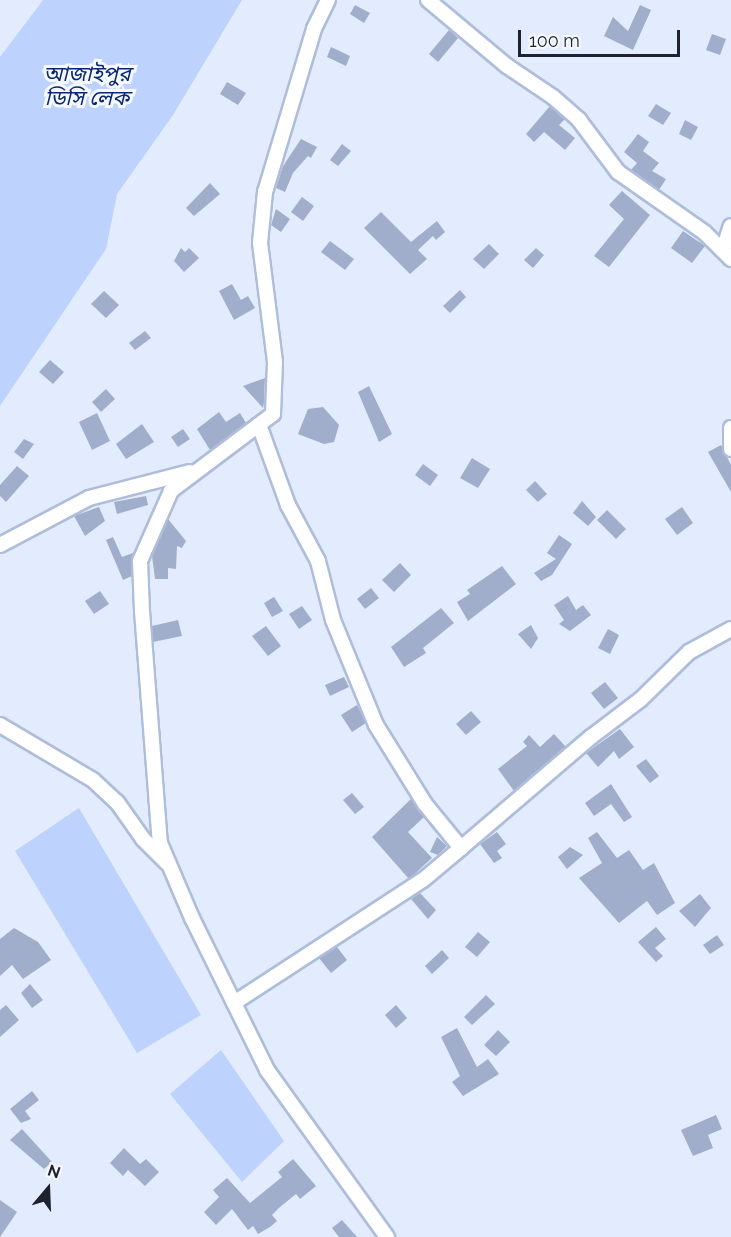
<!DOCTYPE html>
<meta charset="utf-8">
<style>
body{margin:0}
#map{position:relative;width:731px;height:1237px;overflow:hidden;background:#e2ecfe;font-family:Raleway,"Noto Sans Bengali",sans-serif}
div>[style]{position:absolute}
.water>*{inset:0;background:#bdd3fe}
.building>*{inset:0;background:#a0aecb}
.roads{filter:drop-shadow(2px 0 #aebdda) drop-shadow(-2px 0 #aebdda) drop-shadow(0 2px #aebdda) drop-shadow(0 -2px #aebdda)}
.minor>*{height:14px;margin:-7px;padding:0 7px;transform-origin:7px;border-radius:7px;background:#fff}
span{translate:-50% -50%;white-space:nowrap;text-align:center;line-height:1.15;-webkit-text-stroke:6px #f6f9ff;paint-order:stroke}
.water-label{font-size:21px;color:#082875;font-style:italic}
.north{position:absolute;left:18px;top:1159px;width:60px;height:60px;-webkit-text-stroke:4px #f6f9ff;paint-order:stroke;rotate:19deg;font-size:16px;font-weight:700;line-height:24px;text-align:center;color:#1d222d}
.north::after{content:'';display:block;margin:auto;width:21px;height:27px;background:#1d222d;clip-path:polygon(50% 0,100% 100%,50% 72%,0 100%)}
.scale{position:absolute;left:518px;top:30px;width:162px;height:27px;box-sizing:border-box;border:3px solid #1d222d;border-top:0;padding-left:8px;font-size:18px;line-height:21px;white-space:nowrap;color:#1d222d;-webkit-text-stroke:4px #f6f9ff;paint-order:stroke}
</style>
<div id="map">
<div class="water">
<div style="clip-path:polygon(43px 0,242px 0,173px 115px,117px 194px,106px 249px,0 406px,0 57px)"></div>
<div style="clip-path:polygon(79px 808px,201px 1015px,137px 1053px,15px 851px)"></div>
<div style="clip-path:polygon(221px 1050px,284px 1141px,242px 1182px,170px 1094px)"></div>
</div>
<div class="building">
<div style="clip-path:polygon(355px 5px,370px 13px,364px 23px,350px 14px)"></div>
<div style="clip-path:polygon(640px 5px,651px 10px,633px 50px,604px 36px,613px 17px,628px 31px)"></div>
<div style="clip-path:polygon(449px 30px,458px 38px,438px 62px,429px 54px)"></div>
<div style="clip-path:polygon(712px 34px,726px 39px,720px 55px,706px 50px)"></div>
<div style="clip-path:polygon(331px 47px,350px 56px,346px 66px,327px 57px)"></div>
<div style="clip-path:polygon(227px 82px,246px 93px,238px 105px,220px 94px)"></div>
<div style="clip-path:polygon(656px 104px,671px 113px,663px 125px,648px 116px)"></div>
<div style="clip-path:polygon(550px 106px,565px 119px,559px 125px,575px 138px,565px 150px,544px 132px,534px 142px,526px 134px)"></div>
<div style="clip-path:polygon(685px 120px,698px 127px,691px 140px,679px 134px)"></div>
<div style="clip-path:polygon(638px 134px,649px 142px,643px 151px,659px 163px,652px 171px,666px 179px,659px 190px,631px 170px,637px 163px,624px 152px)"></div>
<div style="clip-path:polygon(301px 139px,317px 147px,311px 158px,308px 156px,293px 173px,285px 192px,276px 188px,283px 166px)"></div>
<div style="clip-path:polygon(342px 144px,351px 151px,338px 166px,330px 160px)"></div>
<div style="clip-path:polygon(210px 183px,220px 194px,194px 216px,186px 208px)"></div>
<div style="clip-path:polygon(622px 191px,650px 215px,609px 267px,594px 256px,624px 219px,609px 205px)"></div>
<div style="clip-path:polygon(302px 197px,314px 206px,303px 221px,291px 212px)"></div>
<div style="clip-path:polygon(276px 209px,290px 219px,281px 232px,271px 225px)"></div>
<div style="clip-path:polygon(381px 212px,411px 242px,437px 221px,445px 232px,436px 240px,433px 236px,418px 250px,427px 259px,410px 274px,364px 228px)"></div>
<div style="clip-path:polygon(683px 231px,705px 246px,692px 263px,671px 248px)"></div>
<div style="clip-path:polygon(330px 241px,354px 259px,345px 270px,321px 252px)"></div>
<div style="clip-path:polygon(489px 244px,499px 254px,484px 269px,473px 259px)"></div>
<div style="clip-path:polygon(181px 248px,185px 252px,189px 248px,199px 258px,184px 272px,174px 261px)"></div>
<div style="clip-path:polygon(536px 248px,544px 255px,533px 268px,524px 260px)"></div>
<div style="clip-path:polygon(232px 284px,241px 300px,248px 296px,255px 308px,234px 320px,219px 291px)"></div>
<div style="clip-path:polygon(460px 290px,466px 297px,450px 313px,443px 306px)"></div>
<div style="clip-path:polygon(104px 291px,119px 305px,106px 318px,91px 304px)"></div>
<div style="clip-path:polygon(145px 331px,151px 338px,135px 350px,129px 343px)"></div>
<div style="clip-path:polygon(50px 360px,64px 372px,53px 384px,39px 372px)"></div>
<div style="clip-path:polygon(265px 378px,264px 402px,263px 408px,243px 386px)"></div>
<div style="clip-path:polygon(369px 386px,392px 434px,379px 442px,358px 392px)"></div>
<div style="clip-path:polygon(106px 389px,115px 399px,101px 412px,92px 402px)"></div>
<div style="clip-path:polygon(323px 407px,339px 425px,334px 442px,324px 444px,298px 434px,308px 409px)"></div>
<div style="clip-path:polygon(219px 412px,226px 422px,240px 413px,246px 423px,210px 450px,197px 429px)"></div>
<div style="clip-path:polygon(97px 413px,110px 441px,92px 450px,79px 422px)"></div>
<div style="clip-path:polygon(142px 424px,154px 442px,126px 459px,116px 444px)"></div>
<div style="clip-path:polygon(183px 429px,190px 439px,178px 447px,171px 437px)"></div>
<div style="clip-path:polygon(24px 439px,34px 444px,23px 459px,14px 452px)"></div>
<div style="clip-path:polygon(721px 445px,731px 465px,731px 492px,708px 452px)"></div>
<div style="clip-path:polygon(472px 458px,490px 469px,478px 488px,460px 478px)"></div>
<div style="clip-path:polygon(423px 464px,438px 475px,430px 486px,415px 475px)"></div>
<div style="clip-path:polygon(17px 466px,29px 476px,6px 502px,0 496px,0 485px)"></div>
<div style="clip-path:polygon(535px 481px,547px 494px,538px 502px,526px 490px)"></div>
<div style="clip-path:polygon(146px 496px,148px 505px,117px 514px,114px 502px)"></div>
<div style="clip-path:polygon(582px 501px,596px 517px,588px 526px,573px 513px)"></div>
<div style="clip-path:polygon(99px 507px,105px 521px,85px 536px,74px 516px)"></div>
<div style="clip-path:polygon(682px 507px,693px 523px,677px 535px,665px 519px)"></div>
<div style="clip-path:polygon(607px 510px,626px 529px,616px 539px,597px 520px)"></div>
<div style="clip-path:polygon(168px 519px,186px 541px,182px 548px,177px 546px,176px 569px,168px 568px,168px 579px,155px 579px,152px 556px)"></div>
<div style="clip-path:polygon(559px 535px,572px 544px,552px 575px,541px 581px,534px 573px,556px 559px,547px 553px)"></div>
<div style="clip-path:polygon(113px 537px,122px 557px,133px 553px,132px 576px,123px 580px,106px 540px)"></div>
<div style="clip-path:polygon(400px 563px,411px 575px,394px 592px,382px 580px)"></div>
<div style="clip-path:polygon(502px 566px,516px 584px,468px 621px,457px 602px,470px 594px,467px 590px)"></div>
<div style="clip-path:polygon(371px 588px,379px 598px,365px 609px,357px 599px)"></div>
<div style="clip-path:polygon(100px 591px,109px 604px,94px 614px,85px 601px)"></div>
<div style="clip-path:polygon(568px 596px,576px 610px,583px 605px,591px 615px,570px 631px,559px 624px,564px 620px,554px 605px)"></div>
<div style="clip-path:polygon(274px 597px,283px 611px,272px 617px,264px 603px)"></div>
<div style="clip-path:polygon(302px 606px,312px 620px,299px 629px,289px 614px)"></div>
<div style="clip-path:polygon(441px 608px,454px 623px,423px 648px,426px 653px,404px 667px,391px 647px)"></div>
<div style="clip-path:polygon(178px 620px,182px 636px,153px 642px,152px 626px)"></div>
<div style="clip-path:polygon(531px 625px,538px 638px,531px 649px,518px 634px)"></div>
<div style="clip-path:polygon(266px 626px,281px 646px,268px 656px,252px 636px)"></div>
<div style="clip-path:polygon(608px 629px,619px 635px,610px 654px,598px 648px)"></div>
<div style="clip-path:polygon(344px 677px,349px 687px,330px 696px,325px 685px)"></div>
<div style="clip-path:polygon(605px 682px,618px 698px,604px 709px,591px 693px)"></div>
<div style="clip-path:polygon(357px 705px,366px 723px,352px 732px,341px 715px)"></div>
<div style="clip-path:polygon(471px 711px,481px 722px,466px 735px,456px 724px)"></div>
<div style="clip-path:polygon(620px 729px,634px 747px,619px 759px,614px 751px,598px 767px,586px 753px)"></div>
<div style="clip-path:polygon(554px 734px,566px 747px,514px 791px,498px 769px,527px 746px,523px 742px,529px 735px,540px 747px)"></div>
<div style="clip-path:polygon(646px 759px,659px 776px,650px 783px,636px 766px)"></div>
<div style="clip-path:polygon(611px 784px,632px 817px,624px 822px,611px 804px,594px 816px,585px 803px)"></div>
<div style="clip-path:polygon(352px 793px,364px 807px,355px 814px,343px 800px)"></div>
<div style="clip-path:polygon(411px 799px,424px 817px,408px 832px,432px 858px,409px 879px,372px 837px)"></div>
<div style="clip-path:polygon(497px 832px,506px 844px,497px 851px,502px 858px,494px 863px,480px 844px)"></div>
<div style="clip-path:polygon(597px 832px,617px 858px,629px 850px,643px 870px,654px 863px,675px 903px,657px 915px,647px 901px,619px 923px,579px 878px,602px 863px,588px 838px)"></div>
<div style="clip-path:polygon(437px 837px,447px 846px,438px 855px,430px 852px)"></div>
<div style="clip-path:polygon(570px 847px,583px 855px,567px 869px,558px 857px)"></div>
<div style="clip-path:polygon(420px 893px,436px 910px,428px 919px,411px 899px)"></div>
<div style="clip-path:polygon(700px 894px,711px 908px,695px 927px,679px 911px)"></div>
<div style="clip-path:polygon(656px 927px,666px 939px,655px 948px,663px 956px,656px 962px,638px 942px)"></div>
<div style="clip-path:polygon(14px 928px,38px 942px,51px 960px,23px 979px,12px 965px,0 976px,0 939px)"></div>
<div style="clip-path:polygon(478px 932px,490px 942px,477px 957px,465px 947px)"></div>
<div style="clip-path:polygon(717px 935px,724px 945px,710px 954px,703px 945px)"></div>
<div style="clip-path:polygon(337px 947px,347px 960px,331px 973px,319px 958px)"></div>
<div style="clip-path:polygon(442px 950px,449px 958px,432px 974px,425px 966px)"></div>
<div style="clip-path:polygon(30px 984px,43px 1000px,32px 1008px,21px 993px)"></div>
<div style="clip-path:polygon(486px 995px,495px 1004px,472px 1025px,464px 1017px)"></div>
<div style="clip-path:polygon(6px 1005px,19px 1020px,0 1037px,0 1010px)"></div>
<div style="clip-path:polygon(396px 1005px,407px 1018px,396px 1028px,385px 1015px)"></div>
<div style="clip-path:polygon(457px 1028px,477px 1067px,488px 1059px,499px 1074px,463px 1096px,452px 1082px,460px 1076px,441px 1037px)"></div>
<div style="clip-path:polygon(498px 1030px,510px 1042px,496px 1056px,484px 1045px)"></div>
<div style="clip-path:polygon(32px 1091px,39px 1100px,25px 1111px,31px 1119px,21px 1123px,10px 1109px)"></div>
<div style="clip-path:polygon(716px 1115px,722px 1129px,708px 1135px,713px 1148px,693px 1156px,681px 1130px)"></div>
<div style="clip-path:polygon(22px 1129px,52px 1162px,44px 1169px,10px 1140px)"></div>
<div style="clip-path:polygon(124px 1148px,140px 1164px,146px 1159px,159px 1172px,145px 1186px,128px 1170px,123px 1176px,110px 1163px)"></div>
<div style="clip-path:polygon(293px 1159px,316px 1186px,300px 1199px,296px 1194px,280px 1207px,272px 1215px,277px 1221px,270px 1227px,258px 1234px,253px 1226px,248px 1230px,232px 1209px,216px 1225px,204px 1212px,219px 1197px,213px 1190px,227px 1178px,250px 1203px,282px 1177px,278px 1172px)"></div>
<div style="clip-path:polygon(0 1200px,17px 1212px,0 1237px)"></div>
<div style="clip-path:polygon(342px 1220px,357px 1237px,339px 1237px,332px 1228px)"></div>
</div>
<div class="roads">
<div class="minor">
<div style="left:328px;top:0;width:32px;rotate:116deg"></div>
<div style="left:314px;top:29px;width:170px;rotate:106.7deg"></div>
<div style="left:265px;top:192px;width:51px;rotate:95.6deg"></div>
<div style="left:260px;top:243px;width:120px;rotate:82.8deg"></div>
<div style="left:275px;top:362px;width:52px;rotate:92.2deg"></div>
<div style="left:273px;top:414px;width:128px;rotate:143deg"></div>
<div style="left:171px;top:491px;width:77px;rotate:113.9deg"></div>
<div style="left:140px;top:561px;width:50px;rotate:87.7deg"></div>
<div style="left:142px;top:611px;width:233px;rotate:85.6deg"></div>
<div style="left:160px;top:843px;width:82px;rotate:66.9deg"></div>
<div style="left:192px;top:918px;width:169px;rotate:63.7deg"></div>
<div style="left:267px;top:1070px;width:206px;rotate:54.3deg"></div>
<div style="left:428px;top:0;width:103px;rotate:39.9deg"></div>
<div style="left:507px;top:66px;width:55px;rotate:34deg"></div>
<div style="left:553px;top:97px;width:35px;rotate:41deg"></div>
<div style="left:579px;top:120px;width:65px;rotate:53.1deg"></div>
<div style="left:618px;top:172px;width:106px;rotate:35deg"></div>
<div style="left:705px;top:233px;width:37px;rotate:45deg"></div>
<div style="left:723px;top:250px;width:25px;rotate:-72deg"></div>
<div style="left:731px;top:428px;width:21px;rotate:90deg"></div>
<div style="left:0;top:545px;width:101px;rotate:-27.8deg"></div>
<div style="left:89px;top:498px;width:104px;rotate:-14.4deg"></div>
<div style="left:0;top:725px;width:108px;rotate:30.6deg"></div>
<div style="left:93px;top:780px;width:33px;rotate:43deg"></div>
<div style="left:117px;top:802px;width:45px;rotate:54.9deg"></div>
<div style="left:143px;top:839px;width:34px;rotate:45deg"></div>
<div style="left:461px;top:848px;width:171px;rotate:-40.5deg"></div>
<div style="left:591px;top:737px;width:61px;rotate:-37.1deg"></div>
<div style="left:640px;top:700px;width:69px;rotate:-44.4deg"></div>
<div style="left:689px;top:652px;width:48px;rotate:-28.7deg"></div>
<div style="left:234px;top:1003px;width:225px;rotate:-33.1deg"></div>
<div style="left:423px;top:880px;width:50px;rotate:-40.1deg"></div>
<div style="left:461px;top:848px;width:57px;rotate:-129.3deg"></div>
<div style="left:425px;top:804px;width:93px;rotate:-121.8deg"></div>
<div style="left:376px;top:725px;width:113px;rotate:-112.3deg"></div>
<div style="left:333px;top:620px;width:61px;rotate:-104.3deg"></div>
<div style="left:318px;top:561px;width:64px;rotate:-118.2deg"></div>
<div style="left:288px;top:505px;width:85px;rotate:-109.9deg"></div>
</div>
</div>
<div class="water-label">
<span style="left:87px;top:86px">আজাইপুর<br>ডিসি লেক</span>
</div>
<div class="north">N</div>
<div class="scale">100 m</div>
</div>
